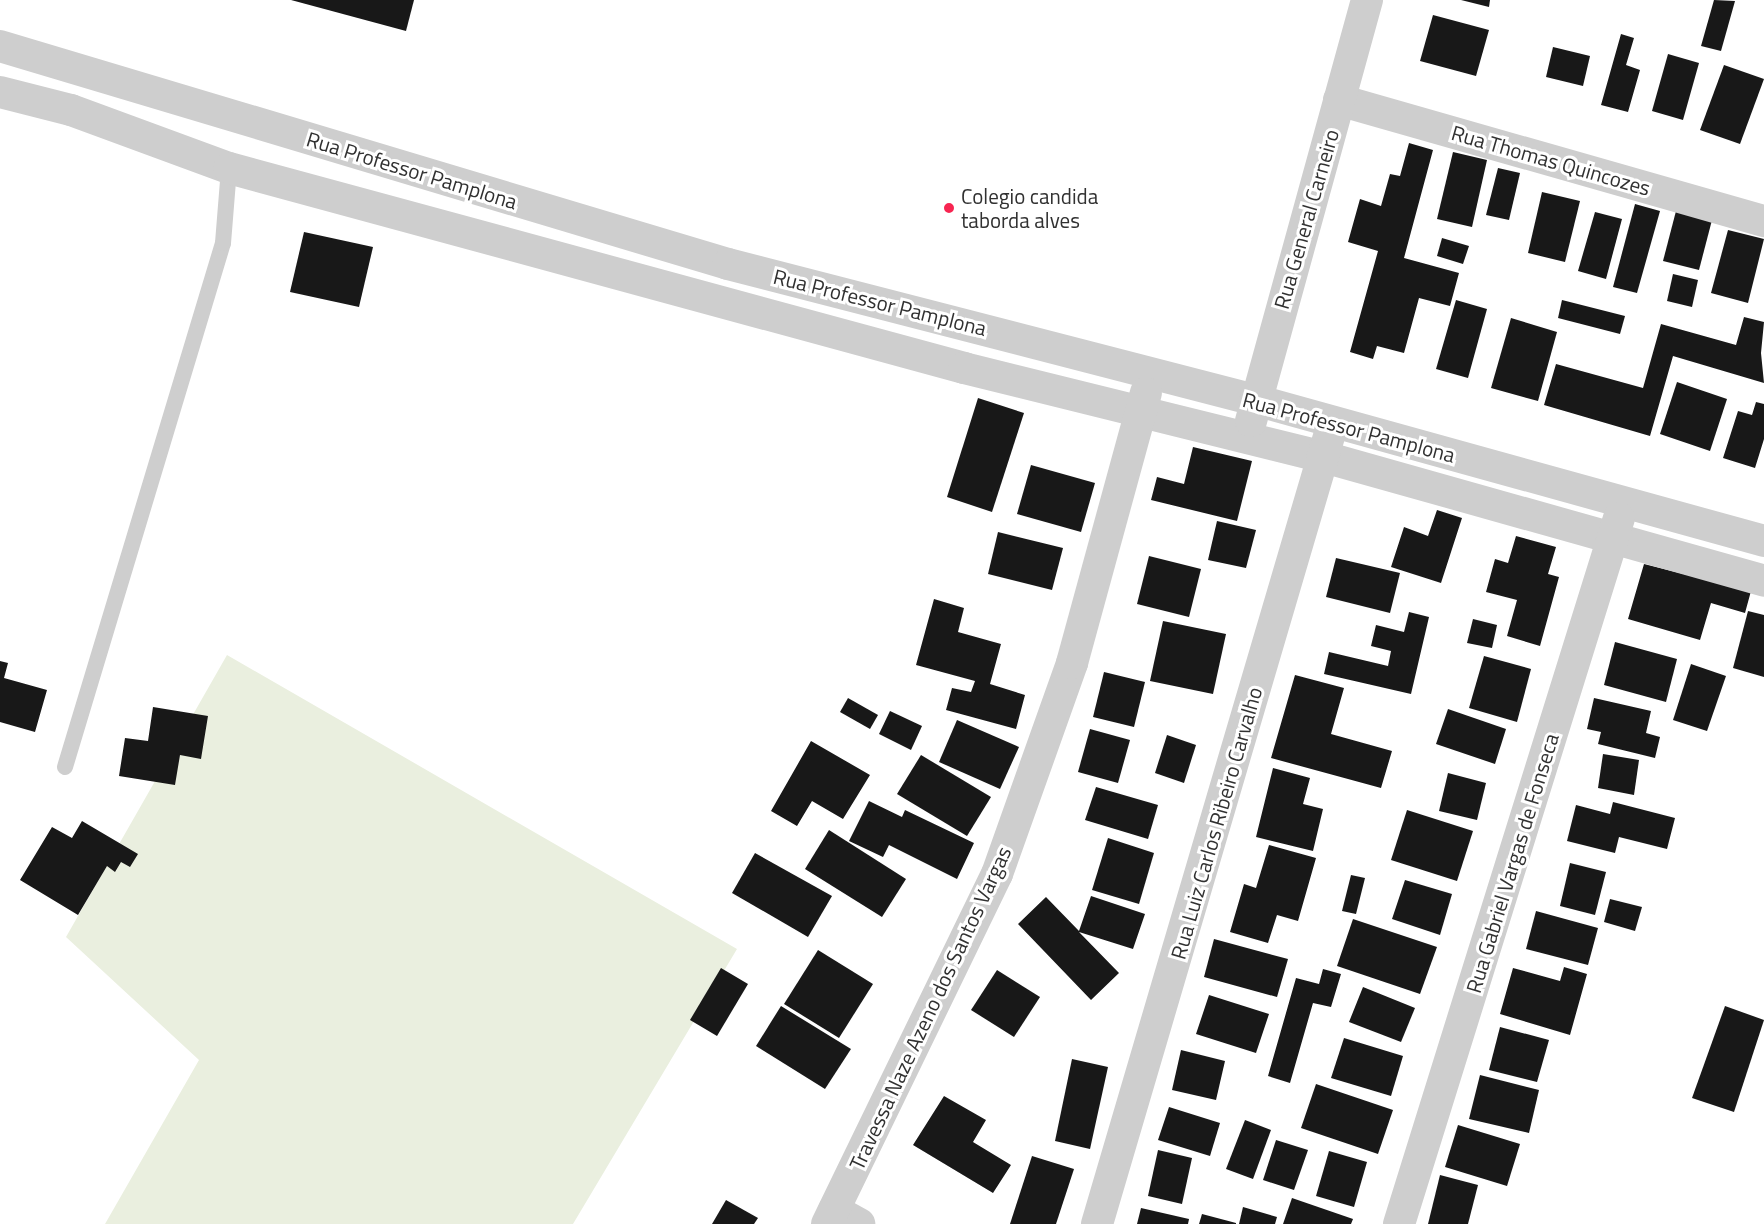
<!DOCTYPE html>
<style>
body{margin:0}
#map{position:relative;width:1764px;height:1224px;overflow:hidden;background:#fff;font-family:"Titillium Web",sans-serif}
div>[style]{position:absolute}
.green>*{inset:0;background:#eaefdf}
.building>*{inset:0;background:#181818}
.service>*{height:16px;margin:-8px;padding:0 8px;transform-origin:8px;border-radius:8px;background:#cecece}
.minor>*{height:32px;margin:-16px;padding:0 16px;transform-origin:16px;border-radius:16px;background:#cecece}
.dots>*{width:16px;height:16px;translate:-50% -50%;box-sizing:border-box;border:3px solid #fff;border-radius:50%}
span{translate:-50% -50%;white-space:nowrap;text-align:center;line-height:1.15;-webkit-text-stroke:6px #fff;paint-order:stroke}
.street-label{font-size:21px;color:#313131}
.poi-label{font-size:21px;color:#313131}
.left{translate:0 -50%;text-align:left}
</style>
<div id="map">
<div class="green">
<div style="clip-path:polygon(227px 655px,737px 949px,573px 1224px,105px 1224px,199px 1060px,66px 937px)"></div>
</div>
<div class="building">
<div style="clip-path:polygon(291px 0,414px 0,406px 31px)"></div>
<div style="clip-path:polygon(1461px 0,1490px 0,1489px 7px)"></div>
<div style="clip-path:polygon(1714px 0,1735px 1px,1721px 51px,1701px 46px)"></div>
<div style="clip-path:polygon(1433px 15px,1489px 30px,1476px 76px,1420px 61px)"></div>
<div style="clip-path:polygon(1621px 34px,1634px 38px,1626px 65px,1640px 70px,1628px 112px,1601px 105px)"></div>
<div style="clip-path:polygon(1553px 47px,1590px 56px,1583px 86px,1546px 77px)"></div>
<div style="clip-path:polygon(1668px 54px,1699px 63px,1683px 120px,1652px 111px)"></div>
<div style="clip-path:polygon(1724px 65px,1764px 79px,1740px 144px,1700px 130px)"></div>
<div style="clip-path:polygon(1409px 143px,1433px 150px,1404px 258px,1459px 273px,1450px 306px,1419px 298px,1404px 353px,1377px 346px,1373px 359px,1350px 352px,1378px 251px,1348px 242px,1360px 199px,1381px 206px,1390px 174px,1400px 176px)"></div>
<div style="clip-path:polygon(1453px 152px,1487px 160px,1472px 227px,1437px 219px)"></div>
<div style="clip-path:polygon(1498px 168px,1520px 173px,1509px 220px,1486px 215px)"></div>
<div style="clip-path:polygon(1542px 192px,1580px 201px,1565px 262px,1528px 253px)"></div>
<div style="clip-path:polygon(1635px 204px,1660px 211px,1637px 293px,1613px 287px)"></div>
<div style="clip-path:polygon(1676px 211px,1712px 220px,1699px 270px,1663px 261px)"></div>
<div style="clip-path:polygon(1595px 212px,1622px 219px,1606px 279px,1578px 271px)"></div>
<div style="clip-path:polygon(1728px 230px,1764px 239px,1748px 303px,1711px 293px)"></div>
<div style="clip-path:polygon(304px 232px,373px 247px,359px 307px,290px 292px)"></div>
<div style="clip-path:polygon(1442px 238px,1469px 246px,1463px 264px,1437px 256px)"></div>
<div style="clip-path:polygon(1673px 274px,1698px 280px,1692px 307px,1667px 301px)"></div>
<div style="clip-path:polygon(1456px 300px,1487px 309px,1468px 378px,1436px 369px)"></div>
<div style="clip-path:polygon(1562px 300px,1625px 316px,1620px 334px,1558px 318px)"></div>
<div style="clip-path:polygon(1744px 317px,1764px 322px,1761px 353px,1764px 383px,1673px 356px,1650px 436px,1544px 405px,1556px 364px,1643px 388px,1661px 324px,1736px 345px)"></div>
<div style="clip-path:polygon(1511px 318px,1557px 332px,1538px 401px,1491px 388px)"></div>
<div style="clip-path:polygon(1677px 382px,1727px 399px,1710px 451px,1660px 434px)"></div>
<div style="clip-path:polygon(978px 398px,1024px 413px,992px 512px,947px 497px)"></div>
<div style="clip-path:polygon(1756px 402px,1764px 404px,1764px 439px,1755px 468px,1723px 458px,1738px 411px,1752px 415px)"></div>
<div style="clip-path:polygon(1193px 447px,1252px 461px,1237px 521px,1151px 500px,1157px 477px,1184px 484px)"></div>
<div style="clip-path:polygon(1031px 465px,1095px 483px,1081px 532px,1017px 514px)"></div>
<div style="clip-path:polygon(1437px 510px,1462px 518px,1441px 583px,1391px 567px,1404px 527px,1428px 536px)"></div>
<div style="clip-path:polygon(1217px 521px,1256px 530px,1246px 568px,1208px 560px)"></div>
<div style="clip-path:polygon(998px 532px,1063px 548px,1052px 590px,988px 574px)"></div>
<div style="clip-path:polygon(1516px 536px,1556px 547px,1548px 574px,1559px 577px,1540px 646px,1507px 636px,1517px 600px,1486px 592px,1495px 559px,1508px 563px)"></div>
<div style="clip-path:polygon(1149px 556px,1201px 569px,1189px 617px,1137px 604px)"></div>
<div style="clip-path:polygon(1336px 558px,1400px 573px,1390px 613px,1326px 597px)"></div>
<div style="clip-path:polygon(1644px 564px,1751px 591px,1745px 613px,1711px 603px,1700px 640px,1628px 619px)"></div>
<div style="clip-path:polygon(934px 599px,964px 608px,958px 632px,1001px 644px,990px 684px,1025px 695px,1016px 729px,946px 710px,952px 688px,971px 692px,975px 681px,916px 665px)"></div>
<div style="clip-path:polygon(1748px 611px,1764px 615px,1764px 677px,1733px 668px)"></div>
<div style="clip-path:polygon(1409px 612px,1429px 617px,1411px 694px,1324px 674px,1329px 652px,1388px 666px,1391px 651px,1371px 646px,1376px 625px,1404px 632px)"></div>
<div style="clip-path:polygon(1473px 619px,1497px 625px,1492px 648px,1467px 643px)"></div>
<div style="clip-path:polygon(1163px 621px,1226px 634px,1213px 694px,1150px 681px)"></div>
<div style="clip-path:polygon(1615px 642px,1677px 659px,1666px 702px,1604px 685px)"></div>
<div style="clip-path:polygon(1484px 656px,1531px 669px,1517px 722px,1469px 708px)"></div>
<div style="clip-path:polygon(0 661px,8px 663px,4px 678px,47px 690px,35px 732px,0 722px)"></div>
<div style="clip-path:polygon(1691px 664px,1726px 676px,1707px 731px,1673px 720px)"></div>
<div style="clip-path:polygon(1104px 672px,1145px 682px,1134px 727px,1093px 717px)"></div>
<div style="clip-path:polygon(1295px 675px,1344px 688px,1331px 734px,1392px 751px,1381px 788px,1271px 758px)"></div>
<div style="clip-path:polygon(848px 698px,878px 715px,870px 729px,840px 712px)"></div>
<div style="clip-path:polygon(1594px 698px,1651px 711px,1646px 733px,1660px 737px,1655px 758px,1598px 744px,1601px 732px,1587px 729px)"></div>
<div style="clip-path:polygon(153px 707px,208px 716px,201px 759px,180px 755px,175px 785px,119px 776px,125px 738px,148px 741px)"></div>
<div style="clip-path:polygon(1448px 709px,1506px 729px,1495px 764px,1436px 744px)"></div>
<div style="clip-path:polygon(890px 711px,922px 726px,911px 750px,879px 734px)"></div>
<div style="clip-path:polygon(957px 720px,1019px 747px,1000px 789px,939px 762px)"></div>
<div style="clip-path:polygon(1090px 729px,1130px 740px,1118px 783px,1078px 772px)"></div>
<div style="clip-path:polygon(1167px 735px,1196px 745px,1184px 783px,1155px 773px)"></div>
<div style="clip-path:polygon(811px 741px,870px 775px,843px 819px,812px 801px,797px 826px,771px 811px)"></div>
<div style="clip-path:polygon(1603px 754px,1639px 760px,1634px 795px,1598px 788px)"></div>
<div style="clip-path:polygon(921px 755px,991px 797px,967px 836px,897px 794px)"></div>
<div style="clip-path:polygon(1273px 768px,1310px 778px,1303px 804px,1323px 809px,1313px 851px,1256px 837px)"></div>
<div style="clip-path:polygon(1448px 773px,1486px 783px,1477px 820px,1439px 811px)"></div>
<div style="clip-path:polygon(1096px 787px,1158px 805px,1148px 839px,1085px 820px)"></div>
<div style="clip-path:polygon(869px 801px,902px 817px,905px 810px,974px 843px,957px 879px,889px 845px,883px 857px,849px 841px)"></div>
<div style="clip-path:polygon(1613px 802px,1675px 818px,1667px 849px,1619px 837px,1615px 853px,1567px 841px,1576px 805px,1610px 814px)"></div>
<div style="clip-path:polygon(1407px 810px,1473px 831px,1457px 881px,1391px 860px)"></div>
<div style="clip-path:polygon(82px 821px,138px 854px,130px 867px,121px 862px,115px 872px,107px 866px,78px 915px,20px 880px,52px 827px,72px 838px)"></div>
<div style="clip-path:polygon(829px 830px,906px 879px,882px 917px,805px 869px)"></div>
<div style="clip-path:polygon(1108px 838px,1154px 853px,1139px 904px,1092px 890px)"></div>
<div style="clip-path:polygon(1269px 845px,1316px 858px,1298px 921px,1277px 915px,1268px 943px,1230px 932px,1244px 884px,1256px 888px)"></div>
<div style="clip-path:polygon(755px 853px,832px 896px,808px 937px,732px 893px)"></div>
<div style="clip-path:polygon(1570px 863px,1606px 872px,1595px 915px,1560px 906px)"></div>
<div style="clip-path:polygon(1351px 875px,1365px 878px,1356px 914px,1342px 911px)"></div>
<div style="clip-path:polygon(1405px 880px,1452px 894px,1440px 935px,1392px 919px)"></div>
<div style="clip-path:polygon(1091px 896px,1145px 914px,1133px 949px,1079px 932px,1119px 973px,1091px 1000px,1018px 924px,1046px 897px,1079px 931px)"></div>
<div style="clip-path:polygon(1610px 899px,1642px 907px,1635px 931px,1604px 922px)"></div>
<div style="clip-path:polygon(1536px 911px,1598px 928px,1588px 965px,1526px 949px)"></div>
<div style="clip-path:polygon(1353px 919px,1437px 947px,1420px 994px,1337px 966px)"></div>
<div style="clip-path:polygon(1214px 939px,1288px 959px,1277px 997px,1204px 977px)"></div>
<div style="clip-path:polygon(818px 950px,873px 984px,839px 1038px,784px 1004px)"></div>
<div style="clip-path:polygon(1564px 967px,1587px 974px,1570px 1035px,1500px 1014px,1513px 968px,1560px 981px)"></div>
<div style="clip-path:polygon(721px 968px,748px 984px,717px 1036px,690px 1020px)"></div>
<div style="clip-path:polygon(1323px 969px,1341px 974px,1331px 1007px,1313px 1003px,1290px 1083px,1268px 1076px,1296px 978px,1319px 984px)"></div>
<div style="clip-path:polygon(997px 970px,1040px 997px,1014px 1037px,971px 1010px)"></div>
<div style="clip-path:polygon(1363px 987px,1415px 1008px,1401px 1042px,1349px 1022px)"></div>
<div style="clip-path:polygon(1209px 995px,1269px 1014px,1256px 1053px,1196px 1034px)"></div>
<div style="clip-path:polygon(781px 1006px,851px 1049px,825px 1089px,756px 1046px)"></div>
<div style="clip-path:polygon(1725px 1006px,1764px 1020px,1734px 1112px,1692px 1098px)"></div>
<div style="clip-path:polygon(1500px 1027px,1549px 1040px,1537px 1082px,1489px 1070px)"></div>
<div style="clip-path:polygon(1344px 1038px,1403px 1056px,1391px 1096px,1331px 1078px)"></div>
<div style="clip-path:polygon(1181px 1050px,1225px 1061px,1216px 1100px,1172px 1090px)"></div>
<div style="clip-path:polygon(1072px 1059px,1108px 1067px,1090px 1149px,1055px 1141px)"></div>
<div style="clip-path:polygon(1480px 1075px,1539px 1090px,1529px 1133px,1469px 1119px)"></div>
<div style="clip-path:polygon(1316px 1084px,1393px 1110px,1378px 1154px,1301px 1128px)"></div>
<div style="clip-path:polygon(944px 1096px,986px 1120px,973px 1142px,1011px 1165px,993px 1193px,913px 1145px)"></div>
<div style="clip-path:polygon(1169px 1107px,1220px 1123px,1210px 1156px,1158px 1140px)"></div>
<div style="clip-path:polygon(1245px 1120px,1271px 1130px,1253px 1179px,1226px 1169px)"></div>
<div style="clip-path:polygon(1458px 1125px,1520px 1144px,1507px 1186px,1445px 1167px)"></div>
<div style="clip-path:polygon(1276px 1140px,1308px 1150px,1294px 1190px,1263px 1180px)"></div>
<div style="clip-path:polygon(1158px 1150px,1192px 1158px,1182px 1204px,1148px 1196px)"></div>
<div style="clip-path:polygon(1329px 1151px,1367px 1162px,1354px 1207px,1316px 1196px)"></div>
<div style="clip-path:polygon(1032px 1156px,1074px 1169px,1056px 1224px,1010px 1224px)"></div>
<div style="clip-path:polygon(1440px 1175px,1478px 1185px,1468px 1224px,1428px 1224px)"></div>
<div style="clip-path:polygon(1292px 1198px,1353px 1219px,1351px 1224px,1283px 1224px)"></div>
<div style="clip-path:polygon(726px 1200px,758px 1218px,754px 1224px,712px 1224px)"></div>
<div style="clip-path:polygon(1243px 1207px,1277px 1217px,1275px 1224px,1239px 1224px)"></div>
<div style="clip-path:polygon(1141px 1208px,1189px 1219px,1188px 1224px,1137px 1224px)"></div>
<div style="clip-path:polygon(1202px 1214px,1236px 1223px,1236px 1224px,1199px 1224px)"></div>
</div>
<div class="service">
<div style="left:65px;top:767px;width:547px;rotate:-73.22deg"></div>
<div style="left:223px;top:243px;width:75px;rotate:-85.4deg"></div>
</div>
<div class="minor">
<div style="left:0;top:46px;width:760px;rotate:16.67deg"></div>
<div style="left:728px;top:264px;width:544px;rotate:14.47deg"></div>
<div style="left:1255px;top:400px;width:528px;rotate:15.48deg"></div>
<div style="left:0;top:92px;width:73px;rotate:14.2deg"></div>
<div style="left:71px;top:110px;width:168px;rotate:20.2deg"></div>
<div style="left:229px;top:168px;width:762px;rotate:15.22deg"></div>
<div style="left:964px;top:368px;width:371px;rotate:13.9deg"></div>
<div style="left:1324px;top:457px;width:457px;rotate:15.7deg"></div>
<div style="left:1339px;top:100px;width:442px;rotate:15.9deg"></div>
<div style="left:1251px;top:421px;width:437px;rotate:-74.6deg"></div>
<div style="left:834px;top:1210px;width:29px;rotate:29deg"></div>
<div style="left:827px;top:1224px;width:389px;rotate:-64.1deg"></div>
<div style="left:997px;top:874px;width:224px;rotate:-70.4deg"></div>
<div style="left:1072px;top:663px;width:280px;rotate:-74.7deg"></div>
<div style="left:1097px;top:1224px;width:821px;rotate:-73.59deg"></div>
<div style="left:1399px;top:1224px;width:739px;rotate:-72.69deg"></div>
</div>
<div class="dots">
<div style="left:949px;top:208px;background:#f72551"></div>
</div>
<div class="street-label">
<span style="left:1551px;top:160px;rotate:16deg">Rua Thomas Quincozes</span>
<span style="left:412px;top:170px;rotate:17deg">Rua Professor Pamplona</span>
<span style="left:1306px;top:219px;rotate:-74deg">Rua General Carneiro</span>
<span style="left:880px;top:302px;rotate:14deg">Rua Professor Pamplona</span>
<span style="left:1349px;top:427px;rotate:15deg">Rua Professor Pamplona</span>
<span style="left:1216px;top:823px;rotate:-74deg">Rua Luiz Carlos Ribeiro Carvalho</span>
<span style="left:1512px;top:863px;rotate:-73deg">Rua Gabriel Vargas de Fonseca</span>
<span style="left:930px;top:1008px;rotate:-65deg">Travessa Naze Azeno dos Santos Vargas</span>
</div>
<div class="poi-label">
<span class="left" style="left:961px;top:208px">Colegio candida<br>taborda alves</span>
</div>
</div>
